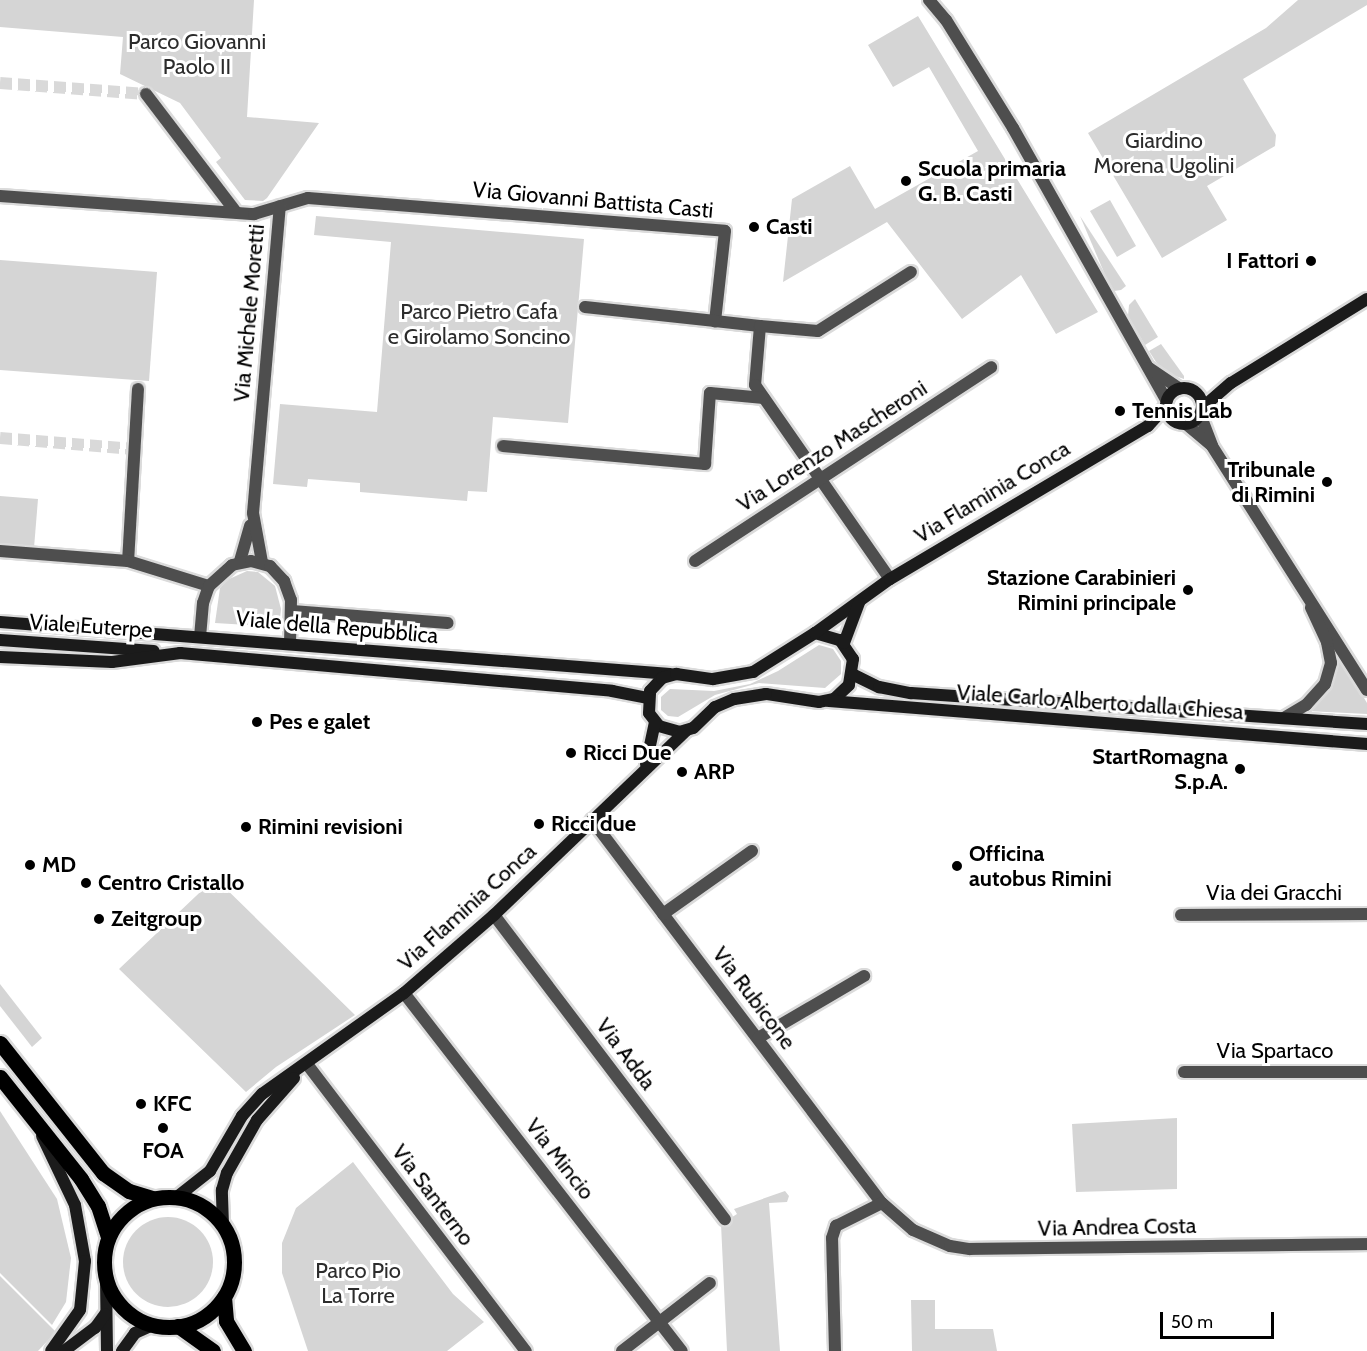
<!DOCTYPE html>
<style>
body{margin:0}
#map{position:relative;width:1367px;height:1351px;overflow:hidden;background:#fff;font-family:Cabin,sans-serif}
div>[style]{position:absolute}
.green>*{inset:0;background:#d5d5d5}
.round{border-radius:50%}
.street-tunnel>*{height:12px;margin-top:-6px;transform-origin:0;background:repeating-linear-gradient(90deg,#d9d9d9 0 12px,transparent 0 18px)}
.roads{filter:drop-shadow(2px 0 #dbdbdb) drop-shadow(-2px 0 #dbdbdb) drop-shadow(0 2px #dbdbdb) drop-shadow(0 -2px #dbdbdb)}
.street>*{height:12px;margin:-6px;padding:0 6px;transform-origin:6px;border-radius:6px;background:#4e4e4e}
.secondary>*{height:12px;margin:-6px;padding:0 6px;transform-origin:6px;border-radius:6px;background:#1b1b1b}
.secondary>.ring{margin:-6px;padding:0;box-sizing:content-box;background:none;border:12px solid #1b1b1b;border-radius:50%}
.primary>*{height:15px;margin:-7.5px;padding:0 7.5px;transform-origin:7.5px;border-radius:7.5px;background:#000}
.primary>.ring{margin:-7.5px;padding:0;box-sizing:content-box;background:none;border:15px solid #000;border-radius:50%}
.dots>*{width:16px;height:16px;translate:-50% -50%;box-sizing:border-box;border:3px solid #fff;border-radius:50%}
span{translate:-50% -50%;white-space:nowrap;text-align:center;line-height:1.15;-webkit-text-stroke:6px #fff;paint-order:stroke}
.park-label{font-size:22px;color:#2c2c2c}
.poi-label{font-size:22px;color:#000;font-weight:700}
.left{translate:0 -50%;text-align:left}
.right{translate:-100% -50%;text-align:right}
.street-label{font-size:22px;color:#000}
.scale{position:absolute;left:1160px;top:1312px;width:114px;height:27px;box-sizing:border-box;border:3px solid #000;border-top:0;padding-left:8px;font-size:18px;line-height:21px;white-space:nowrap;color:#000;-webkit-text-stroke:4px #fff;paint-order:stroke}
</style>
<div id="map">
<div class="green">
<div style="clip-path:polygon(0 0,254px 0,247px 117px,319px 123px,267px 198px,263px 201px,245px 200px,216px 162px,221px 158px,180px 103px,120px 74px,123px 37px,0 27px)"></div>
<div style="clip-path:polygon(1298px 0,1367px 0,1367px 5px,1243px 79px,1276px 135px,1275px 146px,1207px 186px,1227px 220px,1162px 258px,1088px 133px,1266px 28px)"></div>
<div style="clip-path:polygon(918px 16px,1098px 312px,1056px 334px,1021px 275px,962px 319px,887px 222px,783px 282px,792px 199px,850px 166px,875px 209px,978px 151px,929px 67px,893px 87px,868px 45px)"></div>
<div style="clip-path:polygon(1110px 200px,1136px 246px,1117px 257px,1090px 211px)"></div>
<div style="clip-path:polygon(316px 216px,584px 239px,568px 423px,493px 417px,487px 492px,468px 491px,467px 501px,360px 492px,360px 483px,308px 479px,307px 487px,273px 484px,280px 404px,377px 412px,391px 242px,314px 235px)"></div>
<div style="clip-path:polygon(1080px 216px,1126px 286px,1121px 290px,1114px 291px,1109px 284px)"></div>
<div style="clip-path:polygon(0 260px,157px 272px,149px 381px,0 370px)"></div>
<div style="clip-path:polygon(1135px 299px,1158px 337px,1145px 345px,1128px 316px,1129px 305px)"></div>
<div style="clip-path:polygon(1161px 344px,1184px 376px,1184px 379px,1166px 373px,1156px 362px,1149px 351px)"></div>
<div style="clip-path:polygon(0 496px,38px 499px,34px 548px,0 545px)"></div>
<div style="clip-path:polygon(247px 571px,258px 572px,275px 586px,281px 609px,279px 627px,215px 623px,220px 588px,227px 580px)"></div>
<div style="clip-path:polygon(819px 645px,833px 649px,841px 661px,841px 674px,825px 688px,759px 683px,715px 695px,678px 717px,668px 716px,661px 710px,661px 697px,670px 689px,714px 691px,750px 684px,778px 671px)"></div>
<div style="clip-path:polygon(1339px 656px,1367px 703px,1367px 714px,1307px 711px,1331px 686px)"></div>
<div style="clip-path:polygon(215px 878px,355px 1015px,276px 1067px,246px 1092px,119px 969px)"></div>
<div style="clip-path:polygon(0 984px,42px 1038px,32px 1047px,0 1006px)"></div>
<div style="clip-path:polygon(0 1111px,57px 1199px,71px 1258px,66px 1302px,52px 1325px,0 1273px)"></div>
<div style="clip-path:polygon(1177px 1118px,1177px 1189px,1076px 1192px,1072px 1124px)"></div>
<div style="clip-path:polygon(353px 1162px,453px 1294px,484px 1322px,447px 1351px,308px 1351px,282px 1273px,282px 1243px,296px 1208px)"></div>
<div style="clip-path:polygon(785px 1191px,789px 1196px,787px 1202px,769px 1203px,780px 1351px,727px 1351px,721px 1224px,737px 1214px,734px 1209px)"></div>
<div class="round" style="left:123px;top:1217px;width:90px;height:90px"></div>
<div style="clip-path:polygon(0 1276px,56px 1332px,38px 1351px,0 1351px)"></div>
<div style="clip-path:polygon(911px 1300px,935px 1300px,935px 1329px,993px 1329px,997px 1351px,912px 1351px)"></div>
</div>
<div class="street-tunnel">
<div style="left:0;top:83px;width:146px;rotate:4.3deg"></div>
<div style="left:0;top:438px;width:134px;rotate:4.7deg"></div>
</div>
<div class="roads">
<div class="street">
<div style="left:929px;top:0;width:26px;rotate:50deg"></div>
<div style="left:946px;top:20px;width:127px;rotate:58.2deg"></div>
<div style="left:1013px;top:128px;width:313px;rotate:60.6deg"></div>
<div style="left:146px;top:94px;width:148px;rotate:52.7deg"></div>
<div style="left:0;top:196px;width:255px;rotate:4.1deg"></div>
<div style="left:254px;top:214px;width:56px;rotate:-16.5deg"></div>
<div style="left:308px;top:198px;width:418px;rotate:4.5deg"></div>
<div style="left:725px;top:231px;width:91px;rotate:96.3deg"></div>
<div style="left:715px;top:321px;width:45px;rotate:6.3deg"></div>
<div style="left:760px;top:326px;width:59px;rotate:94.8deg"></div>
<div style="left:755px;top:385px;width:236px;rotate:55.2deg"></div>
<div style="left:585px;top:307px;width:131px;rotate:6.1deg"></div>
<div style="left:760px;top:326px;width:58px;rotate:4.9deg"></div>
<div style="left:818px;top:331px;width:110px;rotate:-32.4deg"></div>
<div style="left:1149px;top:368px;width:37px;rotate:34deg"></div>
<div style="left:138px;top:389px;width:172px;rotate:93.3deg"></div>
<div style="left:128px;top:561px;width:85px;rotate:17.2deg"></div>
<div style="left:1200px;top:414px;width:34px;rotate:69deg"></div>
<div style="left:1212px;top:446px;width:289px;rotate:57.6deg"></div>
<div style="left:1186px;top:424px;width:33px;rotate:40deg"></div>
<div style="left:503px;top:446px;width:203px;rotate:5.1deg"></div>
<div style="left:705px;top:464px;width:71px;rotate:-86deg"></div>
<div style="left:710px;top:393px;width:54px;rotate:5.3deg"></div>
<div style="left:0;top:551px;width:128px;rotate:4.5deg"></div>
<div style="left:240px;top:561px;width:37px;rotate:-74deg"></div>
<div style="left:695px;top:561px;width:354px;rotate:-33.2deg"></div>
<div style="left:262px;top:562px;width:50px;rotate:-100.4deg"></div>
<div style="left:253px;top:513px;width:308px;rotate:-85deg"></div>
<div style="left:292px;top:611px;width:156px;rotate:4.4deg"></div>
<div style="left:200px;top:637px;width:34px;rotate:-85deg"></div>
<div style="left:203px;top:603px;width:18px;rotate:-71deg"></div>
<div style="left:209px;top:586px;width:31px;rotate:-42deg"></div>
<div style="left:232px;top:565px;width:19px;rotate:-12deg"></div>
<div style="left:251px;top:561px;width:20px;rotate:15deg"></div>
<div style="left:270px;top:566px;width:21px;rotate:47deg"></div>
<div style="left:284px;top:581px;width:20px;rotate:70deg"></div>
<div style="left:291px;top:600px;width:44px;rotate:91.3deg"></div>
<div style="left:1284px;top:718px;width:26px;rotate:-31deg"></div>
<div style="left:1306px;top:705px;width:28px;rotate:-48deg"></div>
<div style="left:1325px;top:684px;width:22px;rotate:-74deg"></div>
<div style="left:1331px;top:663px;width:21px;rotate:-101deg"></div>
<div style="left:1327px;top:642px;width:38px;rotate:-115deg"></div>
<div style="left:592px;top:820px;width:480px;rotate:52.9deg"></div>
<div style="left:882px;top:1203px;width:41px;rotate:41.1deg"></div>
<div style="left:913px;top:1230px;width:40px;rotate:23.4deg"></div>
<div style="left:950px;top:1246px;width:20px;rotate:9deg"></div>
<div style="left:970px;top:1249px;width:397px;rotate:-0.7deg"></div>
<div style="left:663px;top:914px;width:109px;rotate:-35.3deg"></div>
<div style="left:494px;top:915px;width:382px;rotate:52.8deg"></div>
<div style="left:1181px;top:915px;width:186px;rotate:-0.3deg"></div>
<div style="left:404px;top:993px;width:453px;rotate:52.2deg"></div>
<div style="left:758px;top:1038px;width:123px;rotate:-30.3deg"></div>
<div style="left:307px;top:1064px;width:361px;rotate:52.7deg"></div>
<div style="left:1184px;top:1072px;width:183px"></div>
<div style="left:622px;top:1351px;width:111px;rotate:-37.7deg"></div>
<div style="left:835px;top:1351px;width:113px;rotate:-91.5deg"></div>
<div style="left:832px;top:1238px;width:13px;rotate:-72deg"></div>
<div style="left:836px;top:1226px;width:51px;rotate:-26.6deg"></div>
</div>
<div class="secondary">
<div class="ring" style="left:1166px;top:388px;width:24px;height:24px"></div>
<div style="left:1202px;top:408px;width:38px;rotate:-41deg"></div>
<div style="left:1231px;top:383px;width:160px;rotate:-31.7deg"></div>
<div style="left:0;top:622px;width:672px;rotate:4.44deg"></div>
<div style="left:815px;top:633px;width:26px;rotate:16deg"></div>
<div style="left:840px;top:640px;width:23px;rotate:56deg"></div>
<div style="left:853px;top:659px;width:26px;rotate:99deg"></div>
<div style="left:849px;top:685px;width:21px;rotate:137deg"></div>
<div style="left:834px;top:699px;width:15px;rotate:169deg"></div>
<div style="left:819px;top:702px;width:54px;rotate:-171.4deg"></div>
<div style="left:766px;top:694px;width:32px;rotate:171deg"></div>
<div style="left:734px;top:699px;width:21px;rotate:157deg"></div>
<div style="left:715px;top:707px;width:30px;rotate:136deg"></div>
<div style="left:693px;top:728px;width:14px;rotate:163deg"></div>
<div style="left:680px;top:732px;width:22px;rotate:-164deg"></div>
<div style="left:659px;top:726px;width:16px;rotate:-128deg"></div>
<div style="left:649px;top:713px;width:22px;rotate:-87deg"></div>
<div style="left:650px;top:691px;width:18px;rotate:-47deg"></div>
<div style="left:662px;top:678px;width:15px;rotate:-16deg"></div>
<div style="left:676px;top:674px;width:37px;rotate:8deg"></div>
<div style="left:713px;top:679px;width:41px;rotate:-9.9deg"></div>
<div style="left:753px;top:672px;width:73px;rotate:-32.2deg"></div>
<div style="left:815px;top:633px;width:92px;rotate:-35.8deg"></div>
<div style="left:890px;top:579px;width:300px;rotate:-30.7deg"></div>
<div style="left:1148px;top:426px;width:27px;rotate:-48deg"></div>
<div style="left:0;top:640px;width:154px;rotate:4.1deg"></div>
<div style="left:844px;top:643px;width:43px;rotate:-69.4deg"></div>
<div style="left:0;top:657px;width:112px;rotate:2.6deg"></div>
<div style="left:112px;top:662px;width:69px;rotate:-7.5deg"></div>
<div style="left:180px;top:653px;width:434px;rotate:5deg"></div>
<div style="left:612px;top:691px;width:37px;rotate:11deg"></div>
<div style="left:854px;top:675px;width:28px;rotate:26deg"></div>
<div style="left:879px;top:687px;width:33px;rotate:11deg"></div>
<div style="left:911px;top:693px;width:457px;rotate:3.9deg"></div>
<div style="left:829px;top:701px;width:540px;rotate:4.57deg"></div>
<div style="left:646px;top:764px;width:43px;rotate:-77.9deg"></div>
<div style="left:42px;top:1136px;width:76px;rotate:64.4deg"></div>
<div style="left:75px;top:1205px;width:57px;rotate:79.9deg"></div>
<div style="left:85px;top:1261px;width:49px;rotate:95.8deg"></div>
<div style="left:80px;top:1310px;width:50px;rotate:125.3deg"></div>
<div style="left:177px;top:1197px;width:42px;rotate:-38.2deg"></div>
<div style="left:210px;top:1171px;width:64px;rotate:-59.8deg"></div>
<div style="left:242px;top:1116px;width:30px;rotate:-48deg"></div>
<div style="left:262px;top:1094px;width:174px;rotate:-35.4deg"></div>
<div style="left:404px;top:993px;width:119px;rotate:-40.9deg"></div>
<div style="left:494px;top:915px;width:266px;rotate:-43.8deg"></div>
<div style="left:223px;top:1225px;width:35px;rotate:-92deg"></div>
<div style="left:222px;top:1190px;width:18px;rotate:-74deg"></div>
<div style="left:227px;top:1173px;width:61px;rotate:-60.5deg"></div>
<div style="left:257px;top:1120px;width:56px;rotate:-48.6deg"></div>
<div style="left:106px;top:1279px;width:72px;rotate:89.2deg"></div>
<div style="left:64px;top:1351px;width:39px;rotate:-37deg"></div>
<div style="left:95px;top:1328px;width:17px;rotate:-54deg"></div>
<div style="left:122px;top:1351px;width:22px;rotate:-54deg"></div>
<div style="left:135px;top:1333px;width:20px;rotate:-24deg"></div>
</div>
<div class="primary">
<div style="left:0;top:1043px;width:166px;rotate:51.6deg"></div>
<div style="left:103px;top:1173px;width:32px;rotate:35deg"></div>
<div style="left:129px;top:1191px;width:24px;rotate:17deg"></div>
<div style="left:0;top:1077px;width:130px;rotate:51.5deg"></div>
<div style="left:81px;top:1179px;width:32px;rotate:58deg"></div>
<div style="left:98px;top:1206px;width:33px;rotate:72deg"></div>
<div class="ring" style="left:104px;top:1197px;width:115px;height:115px"></div>
<div style="left:224px;top:1297px;width:24px;rotate:85deg"></div>
<div style="left:226px;top:1321px;width:35px;rotate:59deg"></div>
<div style="left:178px;top:1326px;width:43px;rotate:35.5deg"></div>
</div>
</div>
<div class="dots">
<div style="left:906px;top:181px;background:#000"></div>
<div style="left:754px;top:227px;background:#000"></div>
<div style="left:1311px;top:261px;background:#000"></div>
<div style="left:1120px;top:411px;background:#000"></div>
<div style="left:1327px;top:482px;background:#000"></div>
<div style="left:1188px;top:590px;background:#000"></div>
<div style="left:257px;top:722px;background:#000"></div>
<div style="left:571px;top:753px;background:#000"></div>
<div style="left:1240px;top:769px;background:#000"></div>
<div style="left:682px;top:772px;background:#000"></div>
<div style="left:539px;top:824px;background:#000"></div>
<div style="left:246px;top:827px;background:#000"></div>
<div style="left:30px;top:865px;background:#000"></div>
<div style="left:957px;top:866px;background:#000"></div>
<div style="left:86px;top:883px;background:#000"></div>
<div style="left:99px;top:919px;background:#000"></div>
<div style="left:141px;top:1104px;background:#000"></div>
<div style="left:163px;top:1128px;background:#000"></div>
</div>
<div class="park-label">
<span style="left:197px;top:54px">Parco Giovanni<br>Paolo II</span>
<span style="left:1164px;top:153px">Giardino<br>Morena Ugolini</span>
<span style="left:479px;top:324px">Parco Pietro Cafa<br>e Girolamo Soncino</span>
<span style="left:358px;top:1283px">Parco Pio<br>La Torre</span>
</div>
<div class="poi-label">
<span class="left" style="left:918px;top:181px">Scuola primaria<br>G. B. Casti</span>
<span class="left" style="left:766px;top:227px">Casti</span>
<span class="right" style="left:1299px;top:261px">I Fattori</span>
<span class="left" style="left:1132px;top:411px">Tennis Lab</span>
<span class="right" style="left:1315px;top:482px">Tribunale<br>di Rimini</span>
<span class="right" style="left:1176px;top:590px">Stazione Carabinieri<br>Rimini principale</span>
<span class="left" style="left:269px;top:722px">Pes e galet</span>
<span class="left" style="left:583px;top:753px">Ricci Due</span>
<span class="right" style="left:1228px;top:769px">StartRomagna<br>S.p.A.</span>
<span class="left" style="left:694px;top:772px">ARP</span>
<span class="left" style="left:551px;top:824px">Ricci due</span>
<span class="left" style="left:258px;top:827px">Rimini revisioni</span>
<span class="left" style="left:969px;top:866px">Officina<br>autobus Rimini</span>
<span class="left" style="left:42px;top:865px">MD</span>
<span class="left" style="left:98px;top:883px">Centro Cristallo</span>
<span class="left" style="left:111px;top:919px">Zeitgroup</span>
<span class="left" style="left:153px;top:1104px">KFC</span>
<span style="left:163px;top:1151px">FOA</span>
</div>
<div class="street-label">
<span style="left:593px;top:200px;rotate:5deg">Via Giovanni Battista Casti</span>
<span style="left:249px;top:313px;rotate:-85deg">Via Michele Moretti</span>
<span style="left:832px;top:446px;rotate:-33deg">Via Lorenzo Mascheroni</span>
<span style="left:992px;top:492px;rotate:-31deg">Via Flaminia Conca</span>
<span style="left:91px;top:626px;rotate:4deg">Viale Euterpe</span>
<span style="left:337px;top:627px;rotate:5deg">Viale della Repubblica</span>
<span style="left:1100px;top:702px;rotate:4deg">Viale Carlo Alberto dalla Chiesa</span>
<span style="left:1274px;top:893px">Via dei Gracchi</span>
<span style="left:467px;top:907px;rotate:-42deg">Via Flaminia Conca</span>
<span style="left:754px;top:998px;rotate:53deg">Via Rubicone</span>
<span style="left:1275px;top:1051px">Via Spartaco</span>
<span style="left:626px;top:1054px;rotate:53deg">Via Adda</span>
<span style="left:560px;top:1159px;rotate:52deg">Via Mincio</span>
<span style="left:433px;top:1195px;rotate:53deg">Via Santerno</span>
<span style="left:1117px;top:1227px;rotate:-1deg">Via Andrea Costa</span>
</div>
<div class="scale">50 m</div>
</div>
